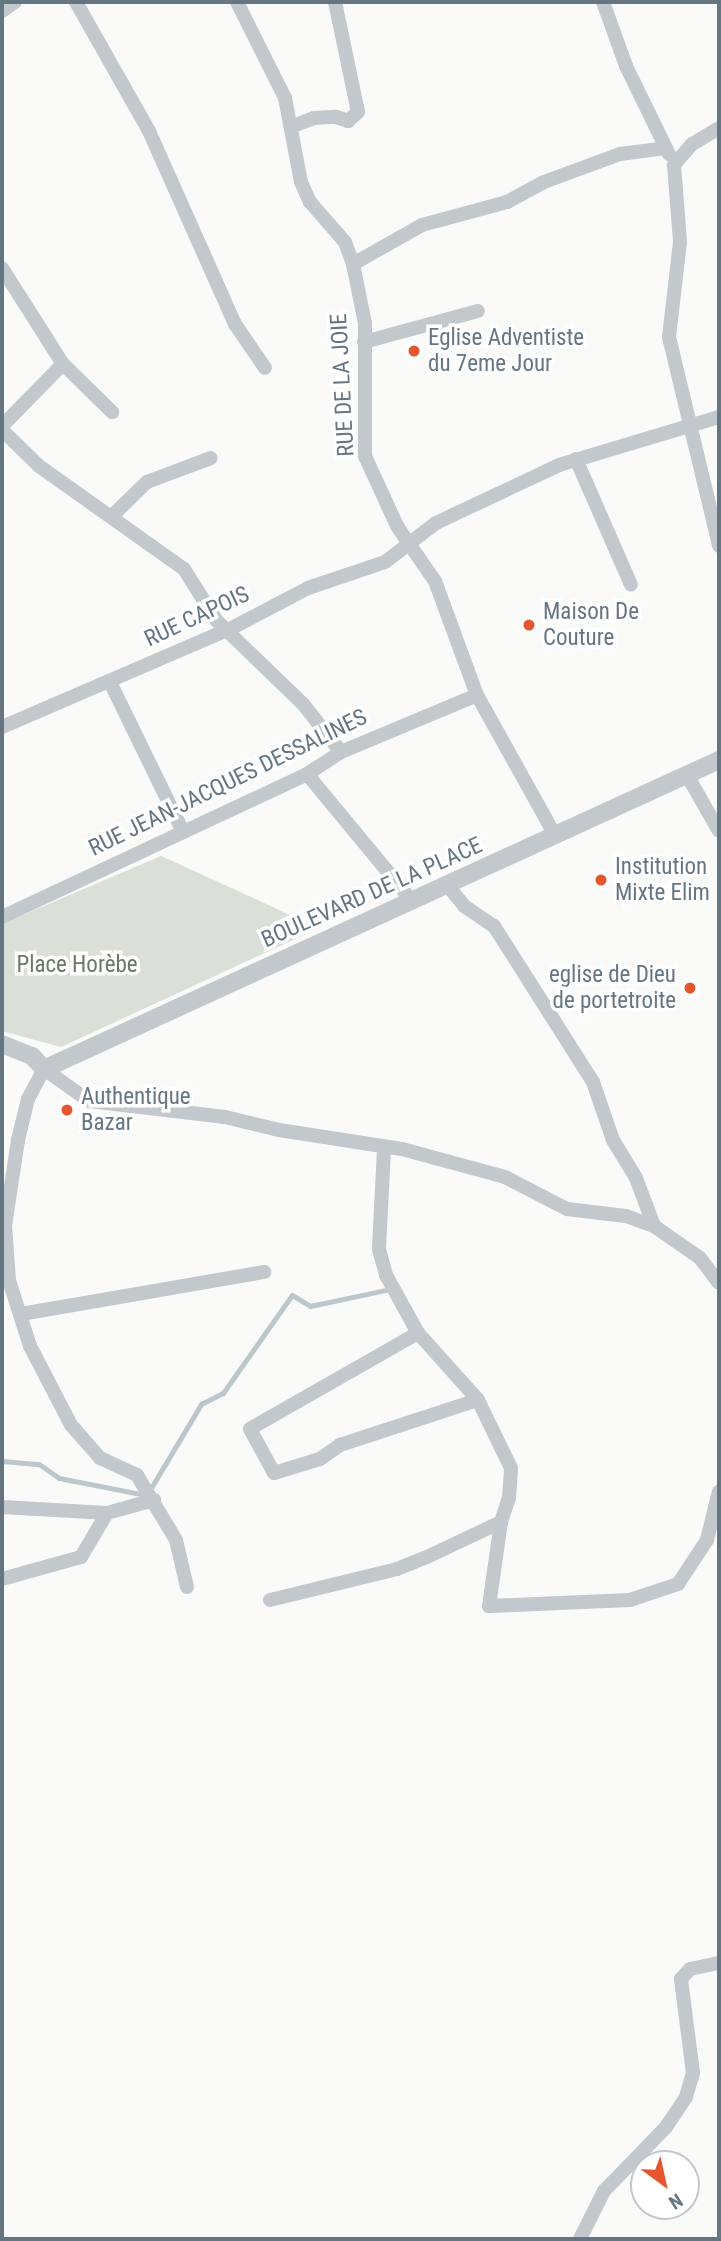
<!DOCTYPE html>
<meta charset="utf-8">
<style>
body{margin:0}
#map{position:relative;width:721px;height:2241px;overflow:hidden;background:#fafaf8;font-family:"Roboto Condensed",sans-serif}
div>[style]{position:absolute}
.green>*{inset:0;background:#dadfd7}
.stream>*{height:5px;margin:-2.5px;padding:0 2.5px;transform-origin:2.5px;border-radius:2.5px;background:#bbc7cb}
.minor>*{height:14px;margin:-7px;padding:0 7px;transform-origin:7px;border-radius:7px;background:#c3c8cc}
.tertiary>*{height:18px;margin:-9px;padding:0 9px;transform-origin:9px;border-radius:9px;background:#c3c8cc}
.dots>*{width:19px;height:19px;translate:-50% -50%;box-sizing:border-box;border:4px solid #fff;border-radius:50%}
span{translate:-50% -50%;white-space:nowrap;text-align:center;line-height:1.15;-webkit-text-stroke:7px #fff;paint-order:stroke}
.poi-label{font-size:23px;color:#657683}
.left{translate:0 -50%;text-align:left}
.right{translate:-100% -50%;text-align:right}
.street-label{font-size:23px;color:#657683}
.park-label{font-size:23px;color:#687a64}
.frame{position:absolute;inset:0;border:4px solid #657683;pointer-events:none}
.north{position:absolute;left:630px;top:2150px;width:70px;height:70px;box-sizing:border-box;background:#fff;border:2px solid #c1c8cd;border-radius:50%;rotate:147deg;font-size:19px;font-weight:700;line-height:28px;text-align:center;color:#657683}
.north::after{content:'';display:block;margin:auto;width:24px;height:32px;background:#e4572e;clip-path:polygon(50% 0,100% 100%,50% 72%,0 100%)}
</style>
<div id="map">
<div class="green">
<div style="clip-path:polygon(161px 856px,319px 928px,61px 1047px,2px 1031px,2px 924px)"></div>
</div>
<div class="stream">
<div style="left:2px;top:1461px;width:37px;rotate:5deg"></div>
<div style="left:39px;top:1464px;width:24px;rotate:35deg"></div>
<div style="left:59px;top:1478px;width:89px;rotate:11.1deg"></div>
<div style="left:148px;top:1493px;width:104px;rotate:-59.2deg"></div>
<div style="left:201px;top:1404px;width:25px;rotate:-27deg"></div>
<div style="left:223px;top:1393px;width:120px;rotate:-54.9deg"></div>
<div style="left:292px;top:1295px;width:21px;rotate:31deg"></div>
<div style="left:310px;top:1306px;width:78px;rotate:-11.9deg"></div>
</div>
<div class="minor">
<div style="left:76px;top:2px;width:148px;rotate:60.5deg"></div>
<div style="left:149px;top:131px;width:211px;rotate:66deg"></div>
<div style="left:235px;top:324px;width:53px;rotate:55.7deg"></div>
<div style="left:237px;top:2px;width:107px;rotate:63.4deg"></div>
<div style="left:285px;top:98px;width:86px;rotate:79.2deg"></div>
<div style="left:301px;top:182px;width:22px;rotate:66deg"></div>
<div style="left:310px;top:202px;width:53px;rotate:48.8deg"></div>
<div style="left:345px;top:242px;width:23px;rotate:70deg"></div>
<div style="left:353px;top:264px;width:60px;rotate:78.5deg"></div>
<div style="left:365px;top:323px;width:133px;rotate:90deg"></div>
<div style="left:365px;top:456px;width:77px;rotate:65.4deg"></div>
<div style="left:397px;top:526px;width:67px;rotate:55.4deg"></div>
<div style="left:435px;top:581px;width:121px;rotate:69.8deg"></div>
<div style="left:477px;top:695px;width:160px;rotate:60.9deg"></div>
<div style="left:603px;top:2px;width:68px;rotate:70.2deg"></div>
<div style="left:626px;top:66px;width:98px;rotate:64deg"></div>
<div style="left:2px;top:11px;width:16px;rotate:-35deg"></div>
<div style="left:293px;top:126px;width:22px;rotate:-21deg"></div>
<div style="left:314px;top:118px;width:22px;rotate:-3deg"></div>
<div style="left:336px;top:117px;width:13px;rotate:18deg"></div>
<div style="left:348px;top:121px;width:13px;rotate:-42deg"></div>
<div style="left:358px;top:112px;width:112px;rotate:-101.8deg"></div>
<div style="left:719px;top:128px;width:31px;rotate:149deg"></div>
<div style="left:692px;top:144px;width:28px;rotate:131deg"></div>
<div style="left:674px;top:165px;width:77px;rotate:85.5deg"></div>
<div style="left:680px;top:242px;width:96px;rotate:96.6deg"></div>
<div style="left:669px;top:337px;width:215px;rotate:76.5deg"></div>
<div style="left:353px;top:264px;width:79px;rotate:-29.5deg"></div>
<div style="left:422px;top:225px;width:88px;rotate:-15.1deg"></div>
<div style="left:507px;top:202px;width:42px;rotate:-28.4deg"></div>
<div style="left:544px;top:182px;width:81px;rotate:-20.2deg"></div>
<div style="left:620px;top:154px;width:46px;rotate:-7.4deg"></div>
<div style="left:2px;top:268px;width:114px;rotate:57.6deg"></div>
<div style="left:63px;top:364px;width:69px;rotate:44.4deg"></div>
<div style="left:364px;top:342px;width:118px;rotate:-15.2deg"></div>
<div style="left:2px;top:426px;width:87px;rotate:-45.5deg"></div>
<div style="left:2px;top:430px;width:52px;rotate:44.2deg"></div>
<div style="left:39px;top:466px;width:178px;rotate:35.4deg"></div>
<div style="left:184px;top:569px;width:60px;rotate:57.9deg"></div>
<div style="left:216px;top:620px;width:121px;rotate:44deg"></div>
<div style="left:303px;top:704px;width:61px;rotate:51.6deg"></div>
<div style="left:576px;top:459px;width:137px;rotate:66.4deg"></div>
<div style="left:112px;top:516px;width:49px;rotate:-44.2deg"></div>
<div style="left:147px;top:482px;width:68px;rotate:-20.6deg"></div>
<div style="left:110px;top:682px;width:167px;rotate:64deg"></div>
<div style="left:2px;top:727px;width:248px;rotate:-23.3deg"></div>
<div style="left:230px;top:629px;width:88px;rotate:-27.7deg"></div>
<div style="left:308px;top:588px;width:81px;rotate:-18.7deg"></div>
<div style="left:385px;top:562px;width:64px;rotate:-37.4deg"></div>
<div style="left:436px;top:523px;width:136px;rotate:-25.2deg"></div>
<div style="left:559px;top:465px;width:167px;rotate:-16.7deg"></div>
<div style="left:307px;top:774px;width:165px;rotate:50.4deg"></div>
<div style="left:687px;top:775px;width:64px;rotate:60.3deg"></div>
<div style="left:448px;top:886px;width:26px;rotate:51deg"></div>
<div style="left:464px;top:906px;width:36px;rotate:34deg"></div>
<div style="left:494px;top:926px;width:185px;rotate:57.6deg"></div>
<div style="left:593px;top:1082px;width:61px;rotate:71deg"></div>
<div style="left:613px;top:1140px;width:44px;rotate:58.8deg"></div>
<div style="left:636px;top:1178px;width:51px;rotate:69.4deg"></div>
<div style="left:2px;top:917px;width:337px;rotate:-25.1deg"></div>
<div style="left:307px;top:774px;width:40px;rotate:-32.9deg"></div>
<div style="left:341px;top:752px;width:147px;rotate:-22.7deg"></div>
<div style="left:21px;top:1314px;width:247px;rotate:-9.8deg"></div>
<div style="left:418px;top:1333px;width:193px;rotate:150.3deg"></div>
<div style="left:250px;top:1429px;width:50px;rotate:61.4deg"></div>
<div style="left:274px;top:1473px;width:48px;rotate:-16.9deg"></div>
<div style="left:320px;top:1459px;width:24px;rotate:-35deg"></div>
<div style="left:340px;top:1445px;width:145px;rotate:-18.1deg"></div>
<div style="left:2px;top:1507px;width:105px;rotate:3.3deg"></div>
<div style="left:107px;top:1513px;width:49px;rotate:-15.5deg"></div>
<div style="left:501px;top:1522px;width:85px;rotate:98.1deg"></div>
<div style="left:489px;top:1606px;width:141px;rotate:-2.4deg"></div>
<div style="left:630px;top:1600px;width:51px;rotate:-18.4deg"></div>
<div style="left:678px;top:1584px;width:53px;rotate:-56.6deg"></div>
<div style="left:707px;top:1540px;width:50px;rotate:-76.2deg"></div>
<div style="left:2px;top:1579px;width:82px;rotate:-15.6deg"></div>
<div style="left:81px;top:1557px;width:51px;rotate:-59.4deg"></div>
<div style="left:187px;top:1587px;width:48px;rotate:-103.2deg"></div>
<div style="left:176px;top:1540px;width:76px;rotate:-121deg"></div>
<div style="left:137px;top:1475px;width:41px;rotate:-155.3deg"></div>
<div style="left:100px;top:1458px;width:44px;rotate:-131.3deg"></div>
<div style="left:71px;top:1425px;width:89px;rotate:-117.4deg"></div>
<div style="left:30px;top:1346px;width:69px;rotate:-107.7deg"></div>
<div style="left:9px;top:1280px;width:54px;rotate:-94.2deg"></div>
<div style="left:5px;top:1226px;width:87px;rotate:-81.4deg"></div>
<div style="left:18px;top:1140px;width:42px;rotate:-76.3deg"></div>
<div style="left:28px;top:1099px;width:34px;rotate:-62deg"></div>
<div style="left:44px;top:1069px;width:55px;rotate:35.4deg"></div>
<div style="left:89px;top:1101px;width:137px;rotate:6.7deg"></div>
<div style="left:225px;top:1117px;width:56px;rotate:13.5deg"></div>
<div style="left:279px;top:1130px;width:124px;rotate:8.8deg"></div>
<div style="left:402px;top:1149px;width:107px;rotate:15.2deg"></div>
<div style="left:505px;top:1177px;width:70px;rotate:27.3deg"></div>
<div style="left:567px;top:1209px;width:59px;rotate:6.8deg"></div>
<div style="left:626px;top:1216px;width:30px;rotate:20deg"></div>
<div style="left:654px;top:1226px;width:56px;rotate:34.8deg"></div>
<div style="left:700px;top:1258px;width:31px;rotate:53deg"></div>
<div style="left:270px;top:1600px;width:131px;rotate:-13.7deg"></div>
<div style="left:397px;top:1569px;width:32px;rotate:-22deg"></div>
<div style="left:427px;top:1557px;width:82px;rotate:-25.3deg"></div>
<div style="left:501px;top:1522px;width:25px;rotate:-72deg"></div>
<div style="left:509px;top:1498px;width:30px;rotate:-86deg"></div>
<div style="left:511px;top:1468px;width:76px;rotate:-115.9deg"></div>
<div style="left:478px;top:1400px;width:90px;rotate:-131.8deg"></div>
<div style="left:418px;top:1333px;width:66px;rotate:-118.9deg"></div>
<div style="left:386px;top:1275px;width:28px;rotate:-105deg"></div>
<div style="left:379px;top:1248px;width:100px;rotate:-87.1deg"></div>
<div style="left:580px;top:2239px;width:54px;rotate:-63.4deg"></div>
<div style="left:604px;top:2191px;width:89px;rotate:-45.9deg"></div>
<div style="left:666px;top:2127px;width:36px;rotate:-56deg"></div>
<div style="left:686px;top:2097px;width:25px;rotate:-74deg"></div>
<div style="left:693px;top:2073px;width:95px;rotate:-97.3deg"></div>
<div style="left:681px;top:1979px;width:13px;rotate:-48deg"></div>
<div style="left:690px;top:1969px;width:30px;rotate:-12deg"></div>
</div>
<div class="tertiary">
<div style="left:2px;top:1044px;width:32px;rotate:22deg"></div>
<div style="left:32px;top:1056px;width:18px;rotate:47deg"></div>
<div style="left:44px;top:1069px;width:742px;rotate:-24.6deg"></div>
</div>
<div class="dots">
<div style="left:414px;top:351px;background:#e4572e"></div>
<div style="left:529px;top:625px;background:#e4572e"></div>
<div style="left:601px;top:880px;background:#e4572e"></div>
<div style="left:690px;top:988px;background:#e4572e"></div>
<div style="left:67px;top:1110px;background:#e4572e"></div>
</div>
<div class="poi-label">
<span class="left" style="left:428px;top:351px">Eglise Adventiste<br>du 7eme Jour</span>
<span class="left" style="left:543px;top:625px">Maison De<br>Couture</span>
<span class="left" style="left:615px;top:880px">Institution<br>Mixte Elim</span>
<span class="right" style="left:676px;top:988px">eglise de Dieu<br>de portetroite</span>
<span class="left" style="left:81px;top:1110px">Authentique<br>Bazar</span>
</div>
<div class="street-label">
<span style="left:343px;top:385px;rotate:-93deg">RUE DE LA JOIE</span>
<span style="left:197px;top:617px;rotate:-25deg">RUE CAPOIS</span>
<span style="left:228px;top:783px;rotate:-26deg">RUE JEAN-JACQUES DESSALINES</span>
<span style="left:372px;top:893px;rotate:-24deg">BOULEVARD DE LA PLACE</span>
</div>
<div class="park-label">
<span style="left:77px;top:965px">Place Horèbe</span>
</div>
<div class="frame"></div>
<div class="north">N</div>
</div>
